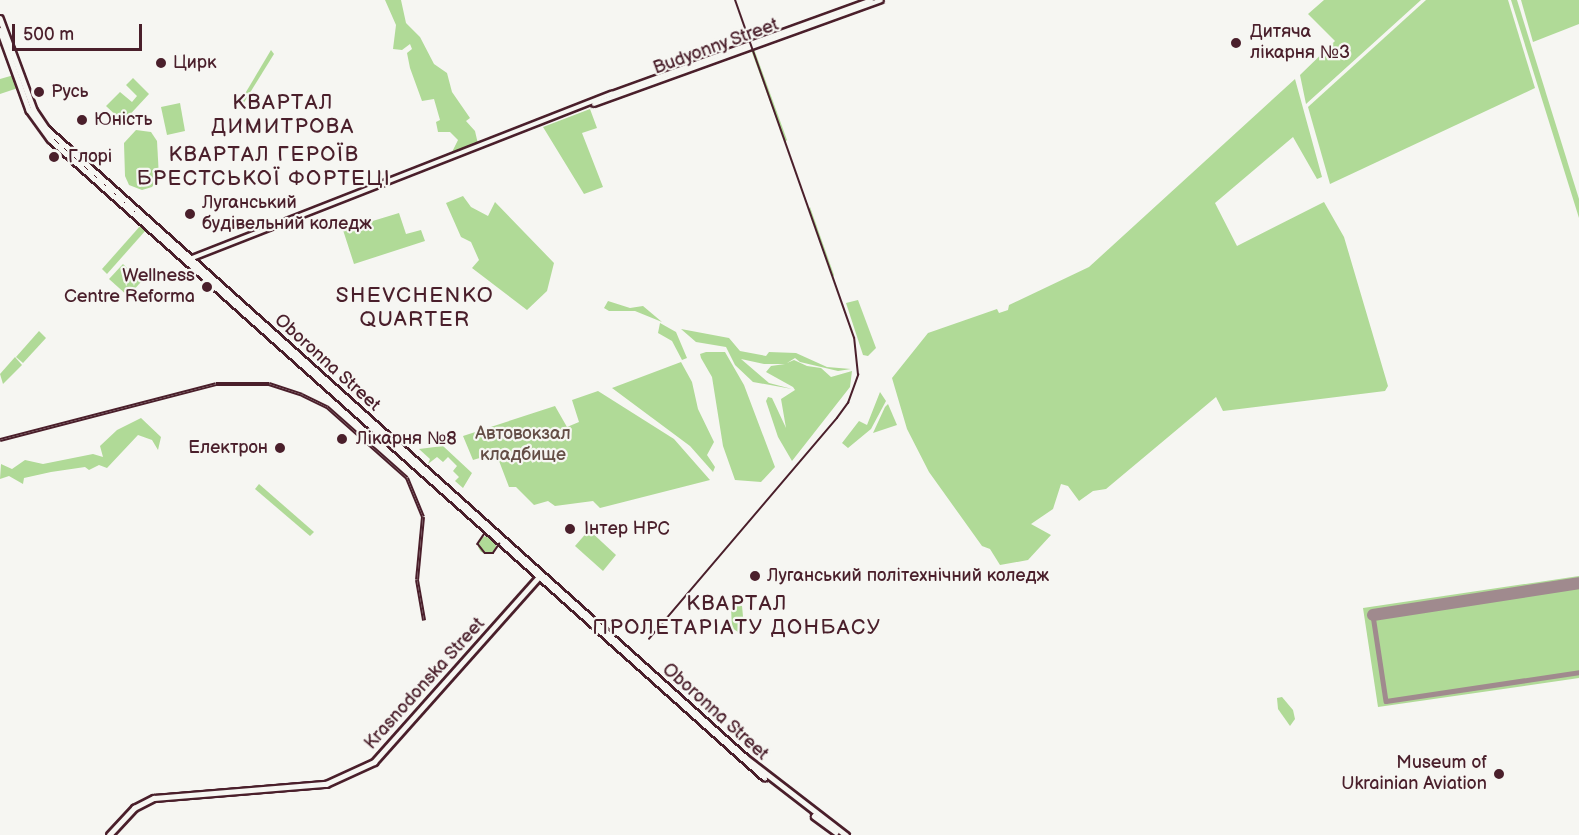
<!DOCTYPE html>
<meta charset="utf-8">
<style>
body{margin:0}
#map{position:relative;width:1579px;height:835px;overflow:hidden;background:#f6f6f2;font-family:"Balsamiq Sans",sans-serif}
div>[style]{position:absolute}
.green>*{inset:0;background:#b0da97}
.round{border-radius:50%}
.taxiway>*{height:4.5px;margin:-2.25px;padding:0 2.25px;transform-origin:2.25px;border-radius:2.25px;background:#a08a8e}
.runway>*{height:12px;margin:-6px;padding:0 6px;transform-origin:6px;border-radius:6px;background:#a08a8e}
.roads{filter:drop-shadow(2px 0 #4a1f2b) drop-shadow(-2px 0 #4a1f2b) drop-shadow(0 2px #4a1f2b) drop-shadow(0 -2px #4a1f2b)}
.secondary>*{height:4px;margin:-2px;padding:0 2px;transform-origin:2px;border-radius:2px;background:#f6f6f2}
.primary>*{height:4.5px;margin:-2.25px;padding:0 2.25px;transform-origin:2.25px;border-radius:2.25px;background:#f6f6f2}
.tram>*{height:1.5px;margin:-0.75px;padding:0 0.75px;transform-origin:0.75px;border-radius:0.75px;background:#4a1f2b}
.rail>*{height:4px;margin-top:-2px;transform-origin:0;background:repeating-linear-gradient(90deg,#f6f6f2 0 4.5px,#4a1f2b 0 9px);box-sizing:border-box;border-block:2px solid #4a1f2b}
.dots>*{width:16px;height:16px;translate:-50% -50%;box-sizing:border-box;border:3px solid #f6f6f2;border-radius:50%}
span{translate:-50% -50%;white-space:nowrap;text-align:center;line-height:1.15;-webkit-text-stroke:4.5px #f6f6f2;paint-order:stroke}
.poi-label{font-size:18px;color:#4a1f2b}
.left{translate:0 -50%;text-align:left}
.right{translate:-100% -50%;text-align:right}
.street-label{font-size:18px;color:#4a1f2b}
.park-label{font-size:18px;color:#644e46}
.quarter-label{font-size:21px;color:#4a1f2b;letter-spacing:1.5px}
.scale{position:absolute;left:12px;top:24px;width:130px;height:27px;box-sizing:border-box;border:3px solid #4a1f2b;border-top:0;padding-left:8px;font-size:18px;line-height:21px;white-space:nowrap;color:#4a1f2b;-webkit-text-stroke:4px #f6f6f2;paint-order:stroke}
</style>
<div id="map">
<div class="green">
<div style="clip-path:polygon(385px 0,401px 0,406px 23px,420px 37px,434px 64px,447px 73px,452px 92px,470px 118px,466px 121px,475px 131px,478px 144px,451px 154px,458px 140px,450px 132px,438px 132px,436px 122px,440px 120px,434px 99px,422px 101px,410px 68px,407px 53px,412px 49px,410px 44px,402px 50px,393px 49px,396px 25px)"></div>
<div style="clip-path:polygon(1324px 0,1421px 0,1306px 104px,1300px 75px,1335px 41px,1308px 14px)"></div>
<div style="clip-path:polygon(1426px 0,1508px 0,1535px 88px,1330px 184px,1308px 107px)"></div>
<div style="clip-path:polygon(1511px 0,1517px 0,1579px 199px,1579px 218px)"></div>
<div style="clip-path:polygon(1521px 0,1579px 0,1579px 24px,1533px 42px)"></div>
<div style="clip-path:polygon(754px 49px,787px 140px,785px 142px,751px 50px)"></div>
<div style="clip-path:polygon(271px 50px,274px 54px,243px 104px,240px 102px)"></div>
<div style="clip-path:polygon(14px 75px,18px 88px,0 94px,0 79px)"></div>
<div style="clip-path:polygon(133px 78px,149px 94px,123px 122px,106px 106px,120px 92px,132px 102px,137px 96px,126px 85px)"></div>
<div style="clip-path:polygon(1295px 79px,1322px 177px,1317px 179px,1293px 137px,1215px 203px,1237px 246px,1324px 202px,1344px 237px,1388px 386px,1385px 391px,1223px 411px,1216px 397px,1106px 489px,1093px 491px,1079px 501px,1068px 486px,1061px 484px,1053px 509px,1031px 524px,1051px 535px,1028px 560px,1000px 565px,990px 549px,982px 546px,929px 472px,907px 429px,892px 378px,928px 333px,997px 309px,999px 313px,1008px 310px,1009px 305px,1089px 267px)"></div>
<div style="clip-path:polygon(180px 103px,185px 131px,167px 135px,161px 107px)"></div>
<div style="clip-path:polygon(590px 109px,597px 128px,582px 133px,603px 187px,584px 194px,543px 127px)"></div>
<div style="clip-path:polygon(136px 130px,151px 132px,157px 141px,159px 177px,152px 187px,142px 190px,129px 185px,125px 176px,124px 143px)"></div>
<div style="clip-path:polygon(463px 196px,471px 207px,488px 216px,495px 202px,554px 263px,547px 291px,527px 310px,472px 268px,479px 260px,471px 242px,461px 237px,446px 203px)"></div>
<div style="clip-path:polygon(810px 207px,834px 275px,833px 277px,809px 209px)"></div>
<div style="clip-path:polygon(399px 213px,406px 234px,421px 230px,425px 241px,354px 264px,343px 230px)"></div>
<div style="clip-path:polygon(141px 225px,146px 230px,107px 274px,102px 269px)"></div>
<div style="clip-path:polygon(123px 264px,141px 282px,128px 296px,109px 279px)"></div>
<div style="clip-path:polygon(858px 300px,876px 348px,868px 356px,863px 355px,846px 303px)"></div>
<div style="clip-path:polygon(608px 301px,630px 308px,643px 306px,662px 322px,635px 311px,609px 311px,604px 308px)"></div>
<div style="clip-path:polygon(660px 323px,676px 332px,687px 358px,682px 360px,672px 341px,658px 333px)"></div>
<div style="clip-path:polygon(681px 329px,729px 338px,740px 351px,766px 356px,769px 352px,796px 353px,827px 367px,851px 369px,838px 371px,800px 362px,795px 358px,787px 363px,794px 360px,807px 366px,821px 368px,831px 377px,852px 371px,850px 387px,792px 461px,778px 437px,766px 401px,768px 397px,772px 398px,786px 428px,781px 399px,795px 390px,793px 387px,766px 372px,771px 366px,785px 364px,764px 364px,741px 359px,769px 383px,792px 389px,753px 382px,735px 365px,726px 347px,696px 342px)"></div>
<div style="clip-path:polygon(39px 331px,46px 338px,23px 363px,16px 357px)"></div>
<div style="clip-path:polygon(706px 352px,725px 352px,744px 385px,775px 467px,761px 482px,735px 480px,723px 446px,712px 377px,701px 358px,700px 354px)"></div>
<div style="clip-path:polygon(15px 357px,22px 365px,3px 384px,0 374px)"></div>
<div style="clip-path:polygon(681px 362px,692px 382px,698px 409px,714px 442px,707px 455px,715px 467px,713px 472px,690px 446px,612px 388px)"></div>
<div style="clip-path:polygon(598px 391px,674px 439px,710px 480px,600px 508px,593px 501px,555px 506px,548px 501px,534px 505px,516px 487px,509px 487px,496px 453px,473px 460px,463px 436px,555px 406px,567px 427px,579px 422px,572px 400px)"></div>
<div style="clip-path:polygon(880px 392px,886px 401px,871px 429px,848px 448px,842px 443px,859px 421px,867px 425px)"></div>
<div style="clip-path:polygon(888px 404px,897px 425px,873px 433px,885px 407px)"></div>
<div style="clip-path:polygon(141px 418px,161px 437px,158px 450px,152px 440px,138px 435px,107px 468px,99px 465px,89px 470px,85px 467px,51px 472px,24px 478px,23px 484px,9px 476px,0 479px,1px 464px,12px 469px,25px 460px,43px 464px,93px 454px,103px 457px,100px 446px,117px 430px)"></div>
<div style="clip-path:polygon(443px 446px,472px 473px,463px 488px,455px 481px,459px 477px,453px 471px,457px 466px,448px 457px,443px 462px,437px 457px,428px 464px,430px 459px,419px 449px)"></div>
<div style="clip-path:polygon(259px 484px,314px 532px,310px 536px,255px 489px)"></div>
<div style="clip-path:polygon(589px 530px,616px 555px,603px 571px,575px 546px)"></div>
<div class="round" style="left:478px;top:536px;width:18px;height:18px"></div>
<div style="clip-path:polygon(1579px 576px,1579px 678px,1378px 707px,1363px 608px)"></div>
<div style="clip-path:polygon(737px 604px,742px 606px,744px 627px,738px 632px,732px 628px,731px 608px)"></div>
<div style="clip-path:polygon(1282px 697px,1293px 710px,1295px 719px,1290px 726px,1278px 709px,1277px 698px)"></div>
</div>
<div class="taxiway">
<div style="left:1373px;top:615px;width:87px;rotate:81.4deg"></div>
<div style="left:1386px;top:701px;width:195px;rotate:-8.5deg"></div>
</div>
<div class="runway">
<div style="left:1373px;top:615px;width:208px;rotate:-8.8deg"></div>
</div>
<div class="roads">
<div class="secondary">
<div style="left:594px;top:104px;width:305px;rotate:-19.9deg"></div>
<div style="left:190px;top:259px;width:453px;rotate:-21.4deg"></div>
<div style="left:612px;top:94px;width:276px;rotate:-19.9deg"></div>
</div>
<div class="primary">
<div style="left:0;top:18px;width:98px;rotate:69.7deg"></div>
<div style="left:34px;top:110px;width:23px;rotate:56deg"></div>
<div style="left:47px;top:129px;width:939px;rotate:41.98deg"></div>
<div style="left:745px;top:757px;width:128px;rotate:37.7deg"></div>
<div style="left:0;top:30px;width:85px;rotate:70.1deg"></div>
<div style="left:29px;top:110px;width:36px;rotate:54deg"></div>
<div style="left:50px;top:139px;width:958px;rotate:41.78deg"></div>
<div style="left:814px;top:816px;width:27px;rotate:36deg"></div>
<div style="left:109px;top:835px;width:37px;rotate:-47deg"></div>
<div style="left:134px;top:808px;width:22px;rotate:-27deg"></div>
<div style="left:154px;top:798px;width:173px;rotate:-4.7deg"></div>
<div style="left:326px;top:784px;width:53px;rotate:-24.6deg"></div>
<div style="left:374px;top:762px;width:249px;rotate:-48.3deg"></div>
</div>
</div>
<div class="tram">
<div style="left:484px;top:535px;width:11px;rotate:124deg"></div>
<div style="left:478px;top:544px;width:11px;rotate:52deg"></div>
<div style="left:485px;top:553px;width:8px"></div>
<div style="left:493px;top:553px;width:11px;rotate:-56deg"></div>
<div style="left:649px;top:639px;width:290px;rotate:-49.6deg"></div>
<div style="left:837px;top:418px;width:19px;rotate:-54deg"></div>
<div style="left:848px;top:403px;width:30px;rotate:-70deg"></div>
<div style="left:858px;top:375px;width:37px;rotate:-96deg"></div>
<div style="left:854px;top:338px;width:358px;rotate:-109.4deg"></div>
</div>
<div class="rail">
<div style="left:0;top:440px;width:223px;rotate:-14.5deg"></div>
<div style="left:216px;top:384px;width:53px"></div>
<div style="left:269px;top:384px;width:35px;rotate:18deg"></div>
<div style="left:302px;top:395px;width:28px;rotate:26deg"></div>
<div style="left:327px;top:407px;width:107px;rotate:41.6deg"></div>
<div style="left:407px;top:478px;width:42px;rotate:67.7deg"></div>
<div style="left:423px;top:517px;width:63px;rotate:95.4deg"></div>
<div style="left:417px;top:580px;width:41px;rotate:80.1deg"></div>
</div>
<div class="dots">
<div style="left:1236px;top:43px;background:#4a1f2b"></div>
<div style="left:161px;top:63px;background:#4a1f2b"></div>
<div style="left:39px;top:92px;background:#4a1f2b"></div>
<div style="left:82px;top:120px;background:#4a1f2b"></div>
<div style="left:54px;top:157px;background:#4a1f2b"></div>
<div style="left:190px;top:214px;background:#4a1f2b"></div>
<div style="left:207px;top:287px;background:#4a1f2b"></div>
<div style="left:342px;top:439px;background:#4a1f2b"></div>
<div style="left:280px;top:448px;background:#4a1f2b"></div>
<div style="left:570px;top:529px;background:#4a1f2b"></div>
<div style="left:755px;top:576px;background:#4a1f2b"></div>
<div style="left:1499px;top:774px;background:#4a1f2b"></div>
</div>
<div class="poi-label">
<span class="left" style="left:1250px;top:43px">Дитяча<br>лікарня №3</span>
<span class="left" style="left:173px;top:63px">Цирк</span>
<span class="left" style="left:51px;top:92px">Русь</span>
<span class="left" style="left:94px;top:120px">Юність</span>
<span class="left" style="left:68px;top:157px">Глорі</span>
<span class="left" style="left:202px;top:214px">Луганський<br>будівельний коледж</span>
<span class="right" style="left:195px;top:287px">Wellness<br>Centre Reforma</span>
<span class="left" style="left:356px;top:439px">Лікарня №8</span>
<span class="right" style="left:268px;top:448px">Електрон</span>
<span class="left" style="left:584px;top:529px">Інтер НРС</span>
<span class="left" style="left:767px;top:576px">Луганський політехнічний коледж</span>
<span class="right" style="left:1487px;top:774px">Museum of<br>Ukrainian Aviation</span>
</div>
<div class="street-label">
<span style="left:716px;top:47px;rotate:-20deg">Budyonny Street</span>
<span style="left:327px;top:363px;rotate:42deg">Oboronna Street</span>
<span style="left:425px;top:684px;rotate:-48deg">Krasnodonska Street</span>
<span style="left:715px;top:712px;rotate:42deg">Oboronna Street</span>
</div>
<div class="park-label">
<span style="left:523px;top:445px">Автовокзал<br>кладбище</span>
</div>
<div class="quarter-label">
<span style="left:283px;top:115px">КВАРТАЛ<br>ДИМИТРОВА</span>
<span style="left:264px;top:167px">КВАРТАЛ ГЕРОЇВ<br>БРЕСТСЬКОЇ ФОРТЕЦІ</span>
<span style="left:415px;top:308px">SHEVCHENKO<br>QUARTER</span>
<span style="left:737px;top:616px">КВАРТАЛ<br>ПРОЛЕТАРІАТУ ДОНБАСУ</span>
</div>
<div class="scale">500 m</div>
</div>
